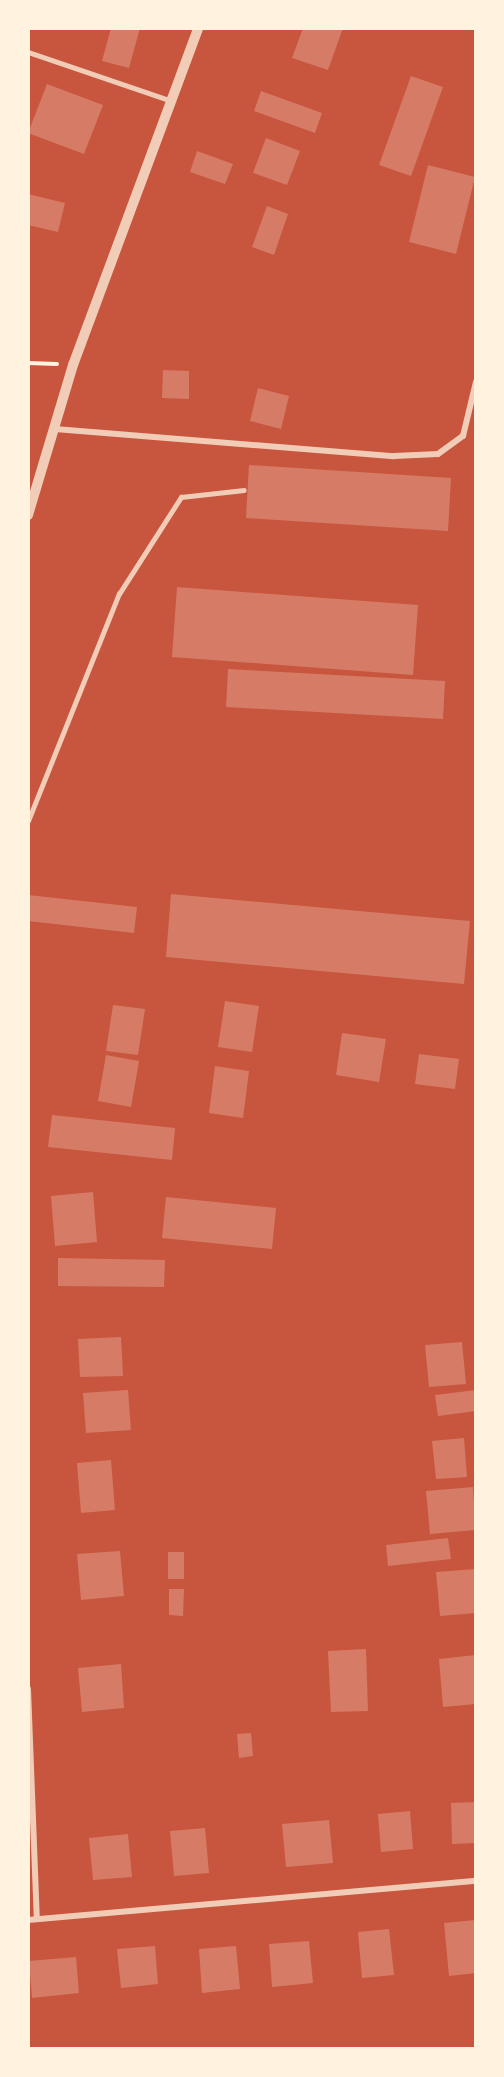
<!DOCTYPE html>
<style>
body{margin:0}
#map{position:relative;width:504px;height:2077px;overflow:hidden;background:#c8553d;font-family:"DM Sans",sans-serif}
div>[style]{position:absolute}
.building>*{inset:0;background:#d67c66}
.path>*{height:4px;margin:-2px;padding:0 2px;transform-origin:2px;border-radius:2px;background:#fff3e0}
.service>*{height:4.5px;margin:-2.25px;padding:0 2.25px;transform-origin:2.25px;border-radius:2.25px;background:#f1ccb7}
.minor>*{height:6px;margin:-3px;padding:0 3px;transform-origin:3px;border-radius:3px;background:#f1ccb7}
.tertiary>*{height:10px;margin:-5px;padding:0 5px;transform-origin:5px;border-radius:5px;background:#f1ccb7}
span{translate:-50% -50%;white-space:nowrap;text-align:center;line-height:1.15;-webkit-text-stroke:6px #fff3e0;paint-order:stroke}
.frame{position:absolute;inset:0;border:30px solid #fff3e0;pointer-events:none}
</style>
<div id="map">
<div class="building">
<div style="clip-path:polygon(111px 28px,140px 28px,129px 68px,102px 61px)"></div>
<div style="clip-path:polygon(303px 28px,343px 28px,328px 70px,292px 58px)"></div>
<div style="clip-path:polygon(411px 76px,443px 87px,411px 176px,379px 165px)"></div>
<div style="clip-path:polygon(47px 84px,103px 105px,84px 154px,28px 133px)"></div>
<div style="clip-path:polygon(261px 91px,322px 113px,315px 133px,254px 111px)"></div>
<div style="clip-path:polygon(266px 138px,300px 151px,287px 185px,253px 173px)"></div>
<div style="clip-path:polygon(197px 151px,233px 164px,225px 184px,190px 172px)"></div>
<div style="clip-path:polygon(428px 165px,475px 177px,456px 254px,409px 242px)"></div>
<div style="clip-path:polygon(28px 194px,65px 203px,58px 232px,28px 225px)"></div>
<div style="clip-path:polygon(267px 206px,288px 214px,274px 255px,252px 247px)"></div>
<div style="clip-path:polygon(163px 370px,189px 371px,189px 399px,162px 398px)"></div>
<div style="clip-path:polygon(258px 388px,289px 396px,281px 429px,250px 421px)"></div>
<div style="clip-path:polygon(249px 465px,451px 478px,448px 531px,246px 518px)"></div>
<div style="clip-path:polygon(177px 587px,418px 605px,413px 675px,172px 657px)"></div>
<div style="clip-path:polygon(228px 669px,445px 681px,443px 719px,226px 707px)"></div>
<div style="clip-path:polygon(171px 894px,470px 921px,464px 984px,166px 957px)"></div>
<div style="clip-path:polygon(28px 895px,137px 907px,134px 933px,28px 921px)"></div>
<div style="clip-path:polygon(225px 1001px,259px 1006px,252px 1052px,218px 1047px)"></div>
<div style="clip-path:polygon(113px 1005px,145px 1009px,138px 1055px,106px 1051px)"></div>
<div style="clip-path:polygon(342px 1033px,386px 1039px,379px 1082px,336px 1075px)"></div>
<div style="clip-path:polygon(419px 1054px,459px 1059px,455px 1089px,415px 1084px)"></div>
<div style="clip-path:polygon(106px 1055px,139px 1061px,131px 1107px,98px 1101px)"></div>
<div style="clip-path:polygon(215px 1066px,249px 1071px,243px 1118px,209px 1113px)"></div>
<div style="clip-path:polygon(52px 1115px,175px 1128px,172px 1160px,48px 1147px)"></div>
<div style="clip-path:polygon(93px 1192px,97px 1242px,55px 1246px,51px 1196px)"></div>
<div style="clip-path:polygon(166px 1197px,276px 1208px,272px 1249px,162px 1238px)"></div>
<div style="clip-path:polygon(58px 1258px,165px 1260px,164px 1287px,58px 1286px)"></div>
<div style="clip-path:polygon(121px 1337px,123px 1376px,80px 1377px,78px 1339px)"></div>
<div style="clip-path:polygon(462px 1342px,466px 1384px,429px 1387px,425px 1345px)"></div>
<div style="clip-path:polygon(128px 1390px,131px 1430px,86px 1433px,83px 1393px)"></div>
<div style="clip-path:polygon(476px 1390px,476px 1411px,438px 1416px,435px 1395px)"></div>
<div style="clip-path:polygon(464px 1438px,467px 1477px,436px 1479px,432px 1441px)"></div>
<div style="clip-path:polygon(111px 1460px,115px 1510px,81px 1513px,77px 1463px)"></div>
<div style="clip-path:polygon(473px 1487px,476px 1530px,430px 1534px,426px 1491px)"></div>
<div style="clip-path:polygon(448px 1538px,451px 1559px,388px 1566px,386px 1545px)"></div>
<div style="clip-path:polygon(120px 1551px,124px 1596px,81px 1600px,77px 1554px)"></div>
<div style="clip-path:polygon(168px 1552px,184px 1552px,184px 1579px,168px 1579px)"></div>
<div style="clip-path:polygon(476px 1569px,476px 1613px,440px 1616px,436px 1572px)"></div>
<div style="clip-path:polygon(169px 1589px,184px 1589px,183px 1616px,169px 1615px)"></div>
<div style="clip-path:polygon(366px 1649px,368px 1711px,331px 1712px,328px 1651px)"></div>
<div style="clip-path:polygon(476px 1655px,476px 1704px,443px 1707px,439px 1659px)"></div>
<div style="clip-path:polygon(121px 1664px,124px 1708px,82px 1712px,78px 1668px)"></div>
<div style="clip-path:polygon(251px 1733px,253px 1756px,239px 1758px,237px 1734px)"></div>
<div style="clip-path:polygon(476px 1802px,476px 1843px,452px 1844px,451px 1803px)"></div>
<div style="clip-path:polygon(410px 1811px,413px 1849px,381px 1852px,378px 1814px)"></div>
<div style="clip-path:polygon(329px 1820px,333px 1863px,286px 1867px,282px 1824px)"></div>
<div style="clip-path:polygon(205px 1828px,209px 1873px,174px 1876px,170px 1831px)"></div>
<div style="clip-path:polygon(128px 1834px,132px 1877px,93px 1880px,89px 1838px)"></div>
<div style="clip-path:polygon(476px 1920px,476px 1973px,449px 1976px,444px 1923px)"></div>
<div style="clip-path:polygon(389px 1929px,394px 1975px,362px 1978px,358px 1932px)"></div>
<div style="clip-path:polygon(309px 1941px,313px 1983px,272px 1987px,269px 1944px)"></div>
<div style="clip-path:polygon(155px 1946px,158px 1984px,121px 1988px,117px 1949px)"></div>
<div style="clip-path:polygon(236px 1946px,240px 1989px,202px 1993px,199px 1949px)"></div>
<div style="clip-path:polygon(76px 1957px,79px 1993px,32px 1998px,29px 1961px)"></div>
</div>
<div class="path">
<div style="left:28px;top:363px;width:29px;rotate:2deg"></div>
</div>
<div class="service">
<div style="left:28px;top:52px;width:149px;rotate:18.8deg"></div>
<div style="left:28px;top:821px;width:245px;rotate:-68.2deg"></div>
<div style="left:119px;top:594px;width:115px;rotate:-57.4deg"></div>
<div style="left:181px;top:497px;width:63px;rotate:-6.3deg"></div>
</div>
<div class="minor">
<div style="left:55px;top:429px;width:340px;rotate:4.6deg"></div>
<div style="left:394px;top:456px;width:44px;rotate:-2.6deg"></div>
<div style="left:438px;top:454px;width:31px;rotate:-36deg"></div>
<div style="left:463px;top:436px;width:56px;rotate:-76.5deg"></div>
<div style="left:28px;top:1689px;width:230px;rotate:87.8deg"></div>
<div style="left:28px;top:1920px;width:450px;rotate:-5deg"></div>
</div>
<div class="tertiary">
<div style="left:28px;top:515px;width:157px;rotate:-73.3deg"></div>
<div style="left:73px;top:365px;width:359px;rotate:-69.6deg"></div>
</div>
<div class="frame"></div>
</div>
